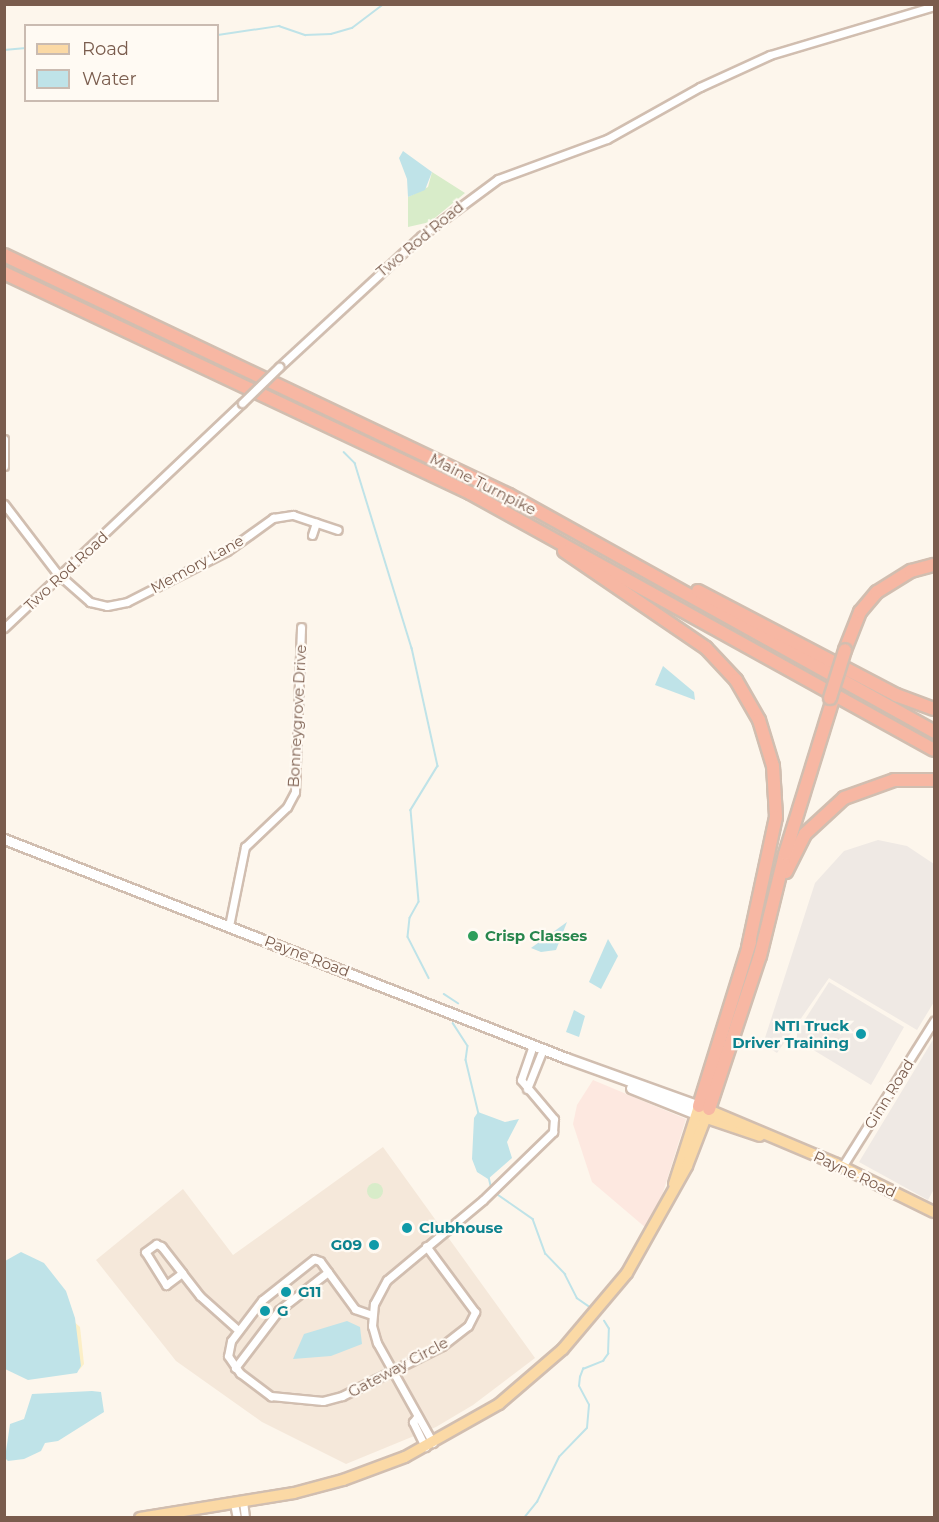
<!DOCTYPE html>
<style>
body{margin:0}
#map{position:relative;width:939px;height:1522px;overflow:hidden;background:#fdf6ec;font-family:Montserrat,sans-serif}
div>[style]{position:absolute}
.residential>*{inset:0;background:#f5e8da}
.commercial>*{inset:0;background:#fde8e0}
.industrial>*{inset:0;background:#efe9e4}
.green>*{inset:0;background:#d8ecc9}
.round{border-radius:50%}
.sand>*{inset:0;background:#fcefc7}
.water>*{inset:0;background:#bfe3e8}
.stream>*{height:1.5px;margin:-0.75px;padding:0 0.75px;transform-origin:0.75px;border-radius:0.75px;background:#bfe3e8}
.roads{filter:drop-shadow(2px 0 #d1beb0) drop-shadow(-2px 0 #d1beb0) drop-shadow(0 2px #d1beb0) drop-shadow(0 -2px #d1beb0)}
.minor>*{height:7px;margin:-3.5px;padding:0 3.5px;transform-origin:3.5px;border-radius:3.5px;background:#fff}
.secondary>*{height:9px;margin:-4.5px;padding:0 4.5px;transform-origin:4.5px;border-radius:4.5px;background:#fff}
.primary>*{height:10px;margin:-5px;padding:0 5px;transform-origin:5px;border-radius:5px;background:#fbd9a5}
.motorway>*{height:12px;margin:-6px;padding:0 6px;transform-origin:6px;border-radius:6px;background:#f7b7a3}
.bridges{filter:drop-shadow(2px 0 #d1beb0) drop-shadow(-2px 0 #d1beb0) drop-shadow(0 2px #d1beb0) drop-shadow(0 -2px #d1beb0)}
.minor-bridge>*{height:7px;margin:-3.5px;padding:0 3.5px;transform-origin:3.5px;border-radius:3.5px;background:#fff}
.motorway-bridge>*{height:12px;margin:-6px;padding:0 6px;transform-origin:6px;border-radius:6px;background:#f7b7a3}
.dots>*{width:16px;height:16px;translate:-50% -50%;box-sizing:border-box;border:3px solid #fffaf3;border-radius:50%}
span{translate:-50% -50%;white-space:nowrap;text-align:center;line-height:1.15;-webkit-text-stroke:4.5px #fffaf3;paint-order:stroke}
.street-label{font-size:15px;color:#7a5c4d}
.leisure-label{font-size:15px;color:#27864d;font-weight:700}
.left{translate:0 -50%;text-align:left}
.culture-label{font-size:15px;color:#0d838f;font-weight:700}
.right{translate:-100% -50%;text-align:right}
.frame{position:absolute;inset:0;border:6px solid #7a5c4d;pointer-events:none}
.legend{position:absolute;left:24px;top:24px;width:195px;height:78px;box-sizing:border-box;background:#fffaf3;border:2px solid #cabbb1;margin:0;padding:8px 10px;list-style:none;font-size:18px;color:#7a5c4d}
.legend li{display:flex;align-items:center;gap:12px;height:30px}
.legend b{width:30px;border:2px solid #cabbb1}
</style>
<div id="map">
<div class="residential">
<div style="clip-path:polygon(383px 1147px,535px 1358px,473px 1405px,436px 1427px,346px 1464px,262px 1422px,176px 1361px,96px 1260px,183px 1189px,233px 1255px)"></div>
</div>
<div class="commercial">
<div style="clip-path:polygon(593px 1080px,686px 1119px,661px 1199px,646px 1228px,592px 1182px,573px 1124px,577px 1105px)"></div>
</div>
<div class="industrial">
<div style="clip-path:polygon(878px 840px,907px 846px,934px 864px,934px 1002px,917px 1030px,829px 978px,777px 1053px,763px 1044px,815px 883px,844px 851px)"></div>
<div style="clip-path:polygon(829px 982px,904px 1027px,871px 1085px,797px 1040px,797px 1032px)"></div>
<div style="clip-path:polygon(934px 1038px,934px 1189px,928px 1200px,859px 1162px)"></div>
</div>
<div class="green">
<div style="clip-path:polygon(432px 172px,465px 193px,430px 222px,408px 227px,408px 197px,428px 187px)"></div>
<div class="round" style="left:367px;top:1183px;width:16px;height:16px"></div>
</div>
<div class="sand">
<div style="clip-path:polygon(72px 1320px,80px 1327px,84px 1364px,80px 1369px,75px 1370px)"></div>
</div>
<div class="water">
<div style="clip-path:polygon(403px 151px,432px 172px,425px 190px,408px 197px,407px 179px,399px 158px)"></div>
<div style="clip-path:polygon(663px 666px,694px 692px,695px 700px,655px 685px)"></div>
<div style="clip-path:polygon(567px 922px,556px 950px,541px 952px,531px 948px)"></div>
<div style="clip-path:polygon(608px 939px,618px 956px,601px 989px,589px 982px)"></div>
<div style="clip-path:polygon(574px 1010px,585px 1016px,579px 1037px,566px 1032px)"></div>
<div style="clip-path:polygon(478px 1112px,505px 1122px,519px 1119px,507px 1142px,512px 1158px,488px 1179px,477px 1172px,472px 1159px,474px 1118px)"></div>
<div style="clip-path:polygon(21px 1252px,44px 1263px,66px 1291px,75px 1318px,81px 1366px,77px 1373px,28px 1380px,5px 1369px,5px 1261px)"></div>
<div style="clip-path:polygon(347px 1321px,360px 1327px,362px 1344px,331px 1356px,293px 1359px,304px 1334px)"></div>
<div style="clip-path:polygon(92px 1391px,101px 1392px,104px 1412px,58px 1441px,45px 1443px,41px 1451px,24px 1459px,8px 1461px,5px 1458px,10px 1424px,24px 1419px,32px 1394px)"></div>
</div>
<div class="stream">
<div style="left:218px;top:35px;width:62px;rotate:-8.4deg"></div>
<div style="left:279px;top:26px;width:28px;rotate:19deg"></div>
<div style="left:305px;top:35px;width:26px;rotate:-2deg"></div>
<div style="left:331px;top:34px;width:22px;rotate:-16deg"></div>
<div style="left:352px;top:28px;width:40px;rotate:-37deg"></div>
<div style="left:4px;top:50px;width:22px;rotate:-5deg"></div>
<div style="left:344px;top:452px;width:16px;rotate:45deg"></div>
<div style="left:355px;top:463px;width:194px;rotate:72.9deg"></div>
<div style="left:412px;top:648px;width:121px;rotate:77.6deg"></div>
<div style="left:438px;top:766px;width:52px;rotate:121.5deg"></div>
<div style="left:411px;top:810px;width:92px;rotate:85deg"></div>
<div style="left:419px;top:902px;width:18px;rotate:119deg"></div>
<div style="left:410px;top:918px;width:19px;rotate:96deg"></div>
<div style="left:408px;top:937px;width:46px;rotate:62.9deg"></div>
<div style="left:444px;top:994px;width:17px;rotate:33deg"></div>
<div style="left:453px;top:1023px;width:27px;rotate:57deg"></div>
<div style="left:468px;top:1046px;width:14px;rotate:98deg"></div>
<div style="left:466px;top:1060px;width:56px;rotate:76.5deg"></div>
<div style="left:489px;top:1177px;width:9px;rotate:77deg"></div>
<div style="left:497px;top:1194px;width:44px;rotate:34.8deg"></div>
<div style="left:533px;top:1219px;width:37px;rotate:70deg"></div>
<div style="left:546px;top:1254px;width:28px;rotate:46deg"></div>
<div style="left:565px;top:1274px;width:27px;rotate:63deg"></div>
<div style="left:577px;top:1298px;width:16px;rotate:35deg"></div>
<div style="left:524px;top:1518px;width:21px;rotate:-51deg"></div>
<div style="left:537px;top:1502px;width:50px;rotate:-63.9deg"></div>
<div style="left:559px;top:1457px;width:40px;rotate:-46deg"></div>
<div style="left:587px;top:1428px;width:23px;rotate:-85deg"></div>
<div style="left:589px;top:1405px;width:21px;rotate:-118deg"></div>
<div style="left:579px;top:1386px;width:9px;rotate:-84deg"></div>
<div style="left:580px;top:1377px;width:9px;rotate:-69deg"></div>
<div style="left:583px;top:1369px;width:22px;rotate:-22deg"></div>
<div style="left:603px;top:1361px;width:9px;rotate:-54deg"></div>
<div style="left:608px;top:1354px;width:25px;rotate:-88deg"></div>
<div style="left:609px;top:1329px;width:9px;rotate:-122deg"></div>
</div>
<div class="roads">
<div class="minor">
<div style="left:279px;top:367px;width:193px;rotate:-42.7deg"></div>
<div style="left:421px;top:236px;width:96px;rotate:-36.5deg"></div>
<div style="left:498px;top:179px;width:116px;rotate:-20.2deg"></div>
<div style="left:607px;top:139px;width:107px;rotate:-29.2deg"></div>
<div style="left:700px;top:87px;width:77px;rotate:-24.6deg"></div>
<div style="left:770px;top:55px;width:171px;rotate:-16.6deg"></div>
<div style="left:4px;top:439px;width:27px;rotate:90deg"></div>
<div style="left:4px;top:504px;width:87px;rotate:52.5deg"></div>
<div style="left:57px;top:573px;width:44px;rotate:41.3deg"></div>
<div style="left:90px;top:602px;width:17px;rotate:13deg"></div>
<div style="left:107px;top:606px;width:20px;rotate:-11deg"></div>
<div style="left:127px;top:602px;width:112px;rotate:-27deg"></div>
<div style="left:227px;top:551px;width:57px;rotate:-35.7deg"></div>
<div style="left:273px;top:518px;width:20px;rotate:-9deg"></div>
<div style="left:293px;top:515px;width:47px;rotate:18.4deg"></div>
<div style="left:312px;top:535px;width:13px;rotate:-72deg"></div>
<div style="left:4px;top:628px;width:328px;rotate:-43.4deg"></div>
<div style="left:229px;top:926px;width:81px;rotate:-78.6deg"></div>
<div style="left:245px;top:847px;width:58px;rotate:-43.6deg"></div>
<div style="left:287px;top:807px;width:17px;rotate:-62deg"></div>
<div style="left:295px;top:792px;width:165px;rotate:-87.9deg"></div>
<div style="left:527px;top:1089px;width:43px;rotate:-68.2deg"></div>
<div style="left:842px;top:1167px;width:173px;rotate:-57.8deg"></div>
<div style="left:182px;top:1273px;width:20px;rotate:143deg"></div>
<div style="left:166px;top:1285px;width:39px;rotate:-122deg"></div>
<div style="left:145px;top:1252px;width:14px;rotate:-36deg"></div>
<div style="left:156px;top:1244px;width:5px;rotate:22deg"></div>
<div style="left:161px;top:1246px;width:1px;rotate:45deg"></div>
<div style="left:162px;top:1247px;width:33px;rotate:52deg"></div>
<div style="left:182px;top:1273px;width:29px;rotate:52deg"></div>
<div style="left:200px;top:1296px;width:51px;rotate:41.8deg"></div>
<div style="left:372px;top:1315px;width:18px;rotate:-161deg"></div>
<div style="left:355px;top:1309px;width:59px;rotate:-126.1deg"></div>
<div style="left:320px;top:1261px;width:6px;rotate:-162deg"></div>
<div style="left:314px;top:1259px;width:66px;rotate:141.7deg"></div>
<div style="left:262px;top:1300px;width:51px;rotate:127.1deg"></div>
<div style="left:231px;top:1341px;width:15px;rotate:101deg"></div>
<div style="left:228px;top:1356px;width:21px;rotate:55deg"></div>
<div style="left:240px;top:1373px;width:39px;rotate:37deg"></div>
<div style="left:271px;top:1396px;width:52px;rotate:5.5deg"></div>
<div style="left:323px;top:1401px;width:20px;rotate:-15deg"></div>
<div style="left:342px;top:1396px;width:112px;rotate:-26.6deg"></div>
<div style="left:442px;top:1346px;width:33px;rotate:-38deg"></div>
<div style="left:468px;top:1326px;width:16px;rotate:-63deg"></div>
<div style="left:475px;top:1312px;width:82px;rotate:-126.6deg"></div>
<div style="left:235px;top:1368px;width:73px;rotate:-52.8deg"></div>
<div style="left:279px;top:1310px;width:62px;rotate:-37.8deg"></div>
<div style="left:416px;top:1418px;width:5px;rotate:127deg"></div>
<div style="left:413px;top:1422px;width:28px;rotate:64deg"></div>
<div style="left:433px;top:1443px;width:115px;rotate:-119.2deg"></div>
<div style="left:377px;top:1343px;width:18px;rotate:-106deg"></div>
<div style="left:372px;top:1326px;width:22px;rotate:-85deg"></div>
<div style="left:374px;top:1304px;width:27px;rotate:-62deg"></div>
<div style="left:387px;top:1280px;width:125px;rotate:-39.8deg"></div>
<div style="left:483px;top:1200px;width:98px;rotate:-44.2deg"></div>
<div style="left:553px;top:1132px;width:13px;rotate:-86deg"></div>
<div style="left:554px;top:1119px;width:51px;rotate:-130.2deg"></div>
<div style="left:521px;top:1080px;width:37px;rotate:-71deg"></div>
<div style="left:243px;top:1501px;width:17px;rotate:83deg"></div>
<div style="left:234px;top:1503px;width:15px;rotate:79deg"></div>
</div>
<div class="secondary">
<div style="left:4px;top:839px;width:603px;rotate:21.29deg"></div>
<div style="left:566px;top:1058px;width:141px;rotate:19.8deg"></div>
<div style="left:631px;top:1088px;width:70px;rotate:21.8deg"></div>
</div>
<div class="primary">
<div style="left:698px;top:1115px;width:65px;rotate:18.7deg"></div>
<div style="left:674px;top:1184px;width:82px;rotate:-72.2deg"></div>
<div style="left:699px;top:1106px;width:149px;rotate:22.9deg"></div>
<div style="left:836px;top:1164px;width:109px;rotate:26.1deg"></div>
<div style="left:140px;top:1518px;width:156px;rotate:-9.2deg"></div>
<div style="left:294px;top:1493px;width:51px;rotate:-14.9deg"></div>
<div style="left:343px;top:1480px;width:66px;rotate:-20.4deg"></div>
<div style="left:405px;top:1457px;width:108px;rotate:-29.4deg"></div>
<div style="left:499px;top:1404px;width:84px;rotate:-40.7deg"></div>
<div style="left:563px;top:1349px;width:99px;rotate:-49.9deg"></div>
<div style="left:627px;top:1273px;width:123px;rotate:-60.7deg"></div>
<div style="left:687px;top:1166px;width:61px;rotate:-68.9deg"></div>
</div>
<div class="motorway">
<div style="left:4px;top:255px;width:559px;rotate:25.42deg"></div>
<div style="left:509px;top:495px;width:487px;rotate:29.1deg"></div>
<div style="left:4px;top:273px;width:515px;rotate:25.27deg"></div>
<div style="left:470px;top:493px;width:530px;rotate:28.98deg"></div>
<div style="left:564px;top:551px;width:172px;rotate:34.3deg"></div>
<div style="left:706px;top:648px;width:44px;rotate:46.8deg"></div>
<div style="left:736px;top:680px;width:46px;rotate:60.1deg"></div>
<div style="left:759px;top:720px;width:48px;rotate:73.1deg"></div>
<div style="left:773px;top:766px;width:51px;rotate:86.6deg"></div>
<div style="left:776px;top:817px;width:134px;rotate:102.1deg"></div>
<div style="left:698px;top:591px;width:224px;rotate:27.7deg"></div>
<div style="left:896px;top:695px;width:40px;rotate:20.2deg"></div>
<div style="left:845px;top:650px;width:41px;rotate:-68.5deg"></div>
<div style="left:860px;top:612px;width:26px;rotate:-50deg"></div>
<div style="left:877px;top:592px;width:40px;rotate:-32deg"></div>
<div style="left:911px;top:571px;width:24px;rotate:-15deg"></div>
<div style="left:786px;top:872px;width:42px;rotate:-63.4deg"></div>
<div style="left:805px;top:834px;width:53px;rotate:-42.7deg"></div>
<div style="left:844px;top:798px;width:53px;rotate:-19.8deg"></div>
<div style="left:894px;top:780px;width:40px"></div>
<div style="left:699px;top:1106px;width:172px;rotate:-72.7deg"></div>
<div style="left:709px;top:1109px;width:161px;rotate:-71.6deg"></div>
<div style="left:760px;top:956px;width:105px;rotate:-76.2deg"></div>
<div style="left:785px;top:854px;width:162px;rotate:-72.8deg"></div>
</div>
</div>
<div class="bridges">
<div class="minor-bridge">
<div style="left:242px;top:403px;width:52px;rotate:-44.2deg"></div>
</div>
<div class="motorway-bridge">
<div style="left:830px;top:698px;width:50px;rotate:-72.6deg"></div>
</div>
</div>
<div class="dots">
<div style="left:473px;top:936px;background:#2e9e5b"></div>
<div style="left:861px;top:1034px;background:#0f9aa8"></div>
<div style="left:407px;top:1228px;background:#0f9aa8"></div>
<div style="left:374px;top:1245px;background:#0f9aa8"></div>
<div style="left:286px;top:1292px;background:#0f9aa8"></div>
<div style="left:265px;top:1311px;background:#0f9aa8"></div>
</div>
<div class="street-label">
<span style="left:420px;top:239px;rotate:-40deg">Two Rod Road</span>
<span style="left:483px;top:484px;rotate:27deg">Maine Turnpike</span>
<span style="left:197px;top:564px;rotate:-29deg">Memory Lane</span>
<span style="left:66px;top:571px;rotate:-43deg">Two Rod Road</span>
<span style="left:297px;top:716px;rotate:-87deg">Bonneygrove Drive</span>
<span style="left:307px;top:956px;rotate:21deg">Payne Road</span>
<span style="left:889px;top:1094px;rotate:-58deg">Ginn Road</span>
<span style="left:855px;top:1174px;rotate:25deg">Payne Road</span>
<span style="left:398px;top:1367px;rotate:-28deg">Gateway Circle</span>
</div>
<div class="leisure-label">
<span class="left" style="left:485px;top:936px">Crisp Classes</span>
</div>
<div class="culture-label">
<span class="right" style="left:849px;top:1034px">NTI Truck<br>Driver Training</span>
<span class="left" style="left:419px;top:1228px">Clubhouse</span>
<span class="right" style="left:362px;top:1245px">G09</span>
<span class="left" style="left:298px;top:1292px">G11</span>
<span class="left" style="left:277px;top:1311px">G</span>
</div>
<div class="frame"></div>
<ul class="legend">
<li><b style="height:8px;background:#fbd9a5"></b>Road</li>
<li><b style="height:16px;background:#bfe3e8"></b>Water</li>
</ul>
</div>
